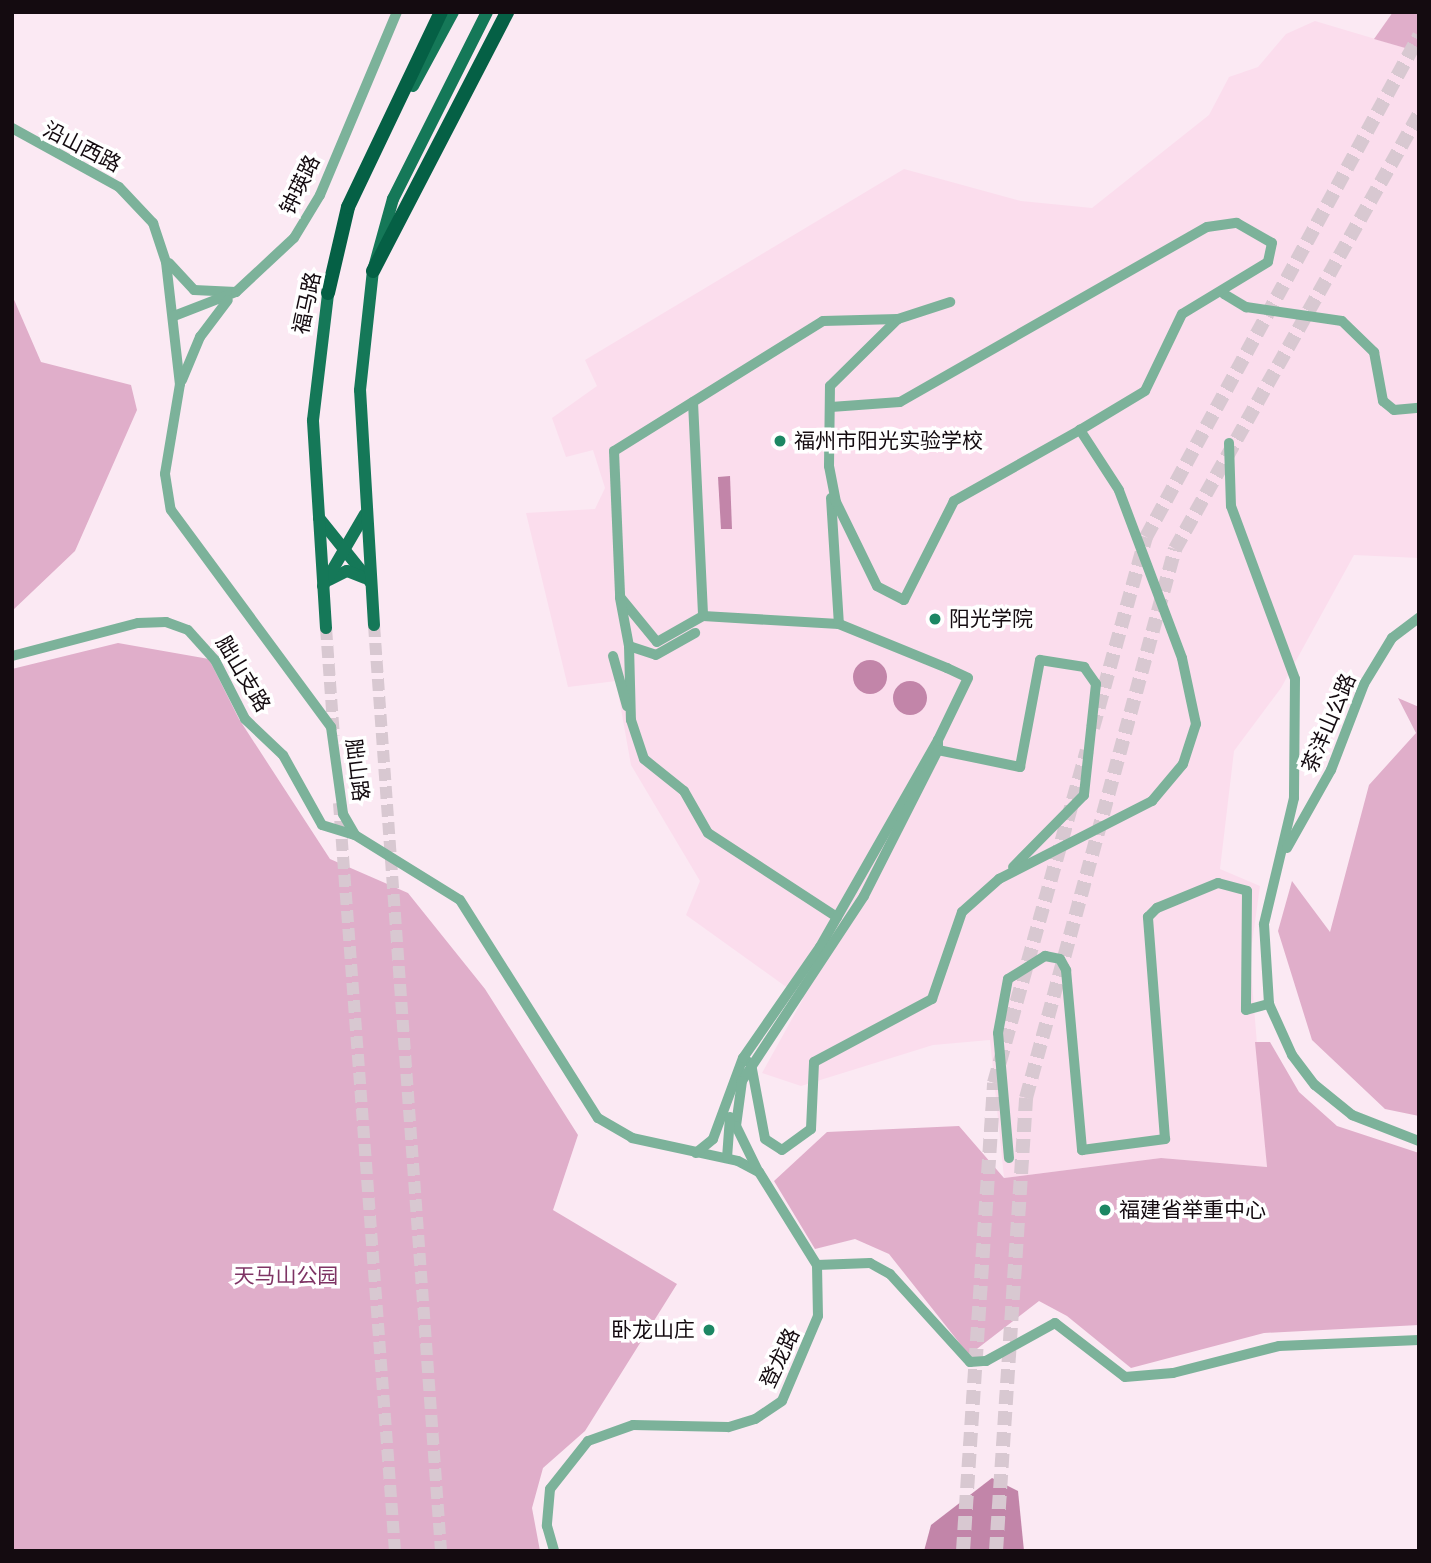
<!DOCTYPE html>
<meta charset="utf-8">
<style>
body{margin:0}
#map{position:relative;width:1431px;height:1563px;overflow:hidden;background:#fbe9f3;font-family:"DM Sans","Noto Sans SC",sans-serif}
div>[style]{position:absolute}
.built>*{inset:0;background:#fbdded}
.green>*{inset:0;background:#e0aeca}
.water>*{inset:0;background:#c285a9}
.round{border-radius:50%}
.major-tunnel>*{height:12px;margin-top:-6px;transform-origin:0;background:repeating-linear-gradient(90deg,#d8c8d1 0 12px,transparent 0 18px)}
.highway-tunnel>*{height:14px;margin-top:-7px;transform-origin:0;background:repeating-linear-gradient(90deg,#d8c8d1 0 14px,transparent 0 21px)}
.minor>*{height:10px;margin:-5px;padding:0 5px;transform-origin:5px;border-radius:5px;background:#7cb29a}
.major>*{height:12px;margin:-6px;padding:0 6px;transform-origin:6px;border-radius:6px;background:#157858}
.highway>*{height:14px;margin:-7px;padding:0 7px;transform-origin:7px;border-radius:7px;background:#056045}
.dots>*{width:19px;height:19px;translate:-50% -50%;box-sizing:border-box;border:4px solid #fff;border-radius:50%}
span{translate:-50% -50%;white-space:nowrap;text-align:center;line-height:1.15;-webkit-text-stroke:7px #fff;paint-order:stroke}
.street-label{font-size:21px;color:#140b10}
.poi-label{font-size:21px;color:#140b10}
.left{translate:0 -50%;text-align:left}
.right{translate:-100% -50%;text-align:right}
.park-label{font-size:21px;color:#7e3464}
.frame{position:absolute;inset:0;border:14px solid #140b10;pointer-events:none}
</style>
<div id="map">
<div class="built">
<div style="clip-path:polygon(1315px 21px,1419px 52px,1419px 558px,1354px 555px,1281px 688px,1234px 751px,1220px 869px,1260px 886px,1250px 958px,1267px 1167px,1161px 1158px,1004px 1178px,990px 1040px,933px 1045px,801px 1086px,762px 1073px,803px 999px,686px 915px,700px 881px,631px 765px,616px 681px,568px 687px,526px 513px,595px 509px,605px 488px,593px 450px,566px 457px,552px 418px,597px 386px,585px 360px,904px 169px,1021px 201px,1092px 208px,1209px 115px,1229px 77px,1258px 67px,1286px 34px)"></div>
</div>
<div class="green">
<div style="clip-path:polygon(1393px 12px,1419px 12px,1419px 52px,1374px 39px)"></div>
<div style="clip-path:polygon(12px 295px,41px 362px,131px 385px,137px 410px,75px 551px,12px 611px)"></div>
<div style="clip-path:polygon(118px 643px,209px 659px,239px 719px,330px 859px,408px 893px,485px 989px,578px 1135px,553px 1210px,677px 1284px,585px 1431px,543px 1468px,532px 1508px,540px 1551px,12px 1551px,12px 669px)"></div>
<div style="clip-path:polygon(1398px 698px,1419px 707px,1419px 1116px,1385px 1109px,1312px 1040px,1278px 931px,1292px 881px,1330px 932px,1369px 785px,1416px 733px)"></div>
<div style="clip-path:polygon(1255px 1042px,1270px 1042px,1299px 1092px,1337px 1126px,1419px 1153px,1419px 1325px,1264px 1333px,1131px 1368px,1067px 1316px,1039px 1301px,969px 1355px,889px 1254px,855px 1239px,815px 1249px,774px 1181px,827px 1132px,959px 1126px,1004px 1178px,1161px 1158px,1267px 1167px)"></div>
</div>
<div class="water">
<div style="clip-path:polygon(730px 476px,732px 529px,721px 529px,718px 477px)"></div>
<div class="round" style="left:853px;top:660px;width:34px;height:34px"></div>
<div class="round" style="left:893px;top:681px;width:34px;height:34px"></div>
<div style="clip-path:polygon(992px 1478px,1018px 1491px,1024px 1551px,924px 1551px,931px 1525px)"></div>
</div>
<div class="major-tunnel">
<div style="left:374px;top:625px;width:928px;rotate:85.86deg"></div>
<div style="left:326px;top:628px;width:108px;rotate:85.8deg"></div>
<div style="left:339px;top:803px;width:750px;rotate:85.72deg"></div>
</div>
<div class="highway-tunnel">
<div style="left:1093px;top:728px;width:198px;rotate:-74.5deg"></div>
<div style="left:1146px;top:537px;width:571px;rotate:-61.41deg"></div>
<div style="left:963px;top:1551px;width:469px;rotate:-86.2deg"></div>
<div style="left:994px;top:1083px;width:345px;rotate:-74.4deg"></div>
<div style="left:996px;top:1551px;width:454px;rotate:-86.2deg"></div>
<div style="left:1026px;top:1098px;width:569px;rotate:-74.82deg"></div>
<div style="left:1175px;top:549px;width:498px;rotate:-60.7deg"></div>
</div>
<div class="minor">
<div style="left:12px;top:128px;width:122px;rotate:28.9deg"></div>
<div style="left:119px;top:187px;width:50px;rotate:46.6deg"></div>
<div style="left:153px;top:223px;width:41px;rotate:71.6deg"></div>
<div style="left:166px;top:262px;width:123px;rotate:83.5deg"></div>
<div style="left:180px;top:384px;width:91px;rotate:99.5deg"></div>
<div style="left:165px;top:474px;width:36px;rotate:81deg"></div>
<div style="left:171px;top:510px;width:270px;rotate:53.6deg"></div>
<div style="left:331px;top:727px;width:88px;rotate:82.1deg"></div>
<div style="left:343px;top:814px;width:24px;rotate:60deg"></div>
<div style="left:355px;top:835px;width:123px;rotate:31.8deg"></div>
<div style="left:460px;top:900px;width:258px;rotate:57.7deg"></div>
<div style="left:598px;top:1118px;width:39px;rotate:30deg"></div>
<div style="left:632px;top:1138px;width:108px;rotate:12.2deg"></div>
<div style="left:738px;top:1161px;width:24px;rotate:28deg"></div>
<div style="left:759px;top:1172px;width:110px;rotate:58.1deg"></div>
<div style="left:817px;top:1265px;width:51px;rotate:88.9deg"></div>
<div style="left:818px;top:1316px;width:92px;rotate:113deg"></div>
<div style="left:782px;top:1401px;width:32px;rotate:146deg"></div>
<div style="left:755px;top:1419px;width:28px;rotate:163deg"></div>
<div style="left:728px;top:1427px;width:95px;rotate:-178.8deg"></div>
<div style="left:633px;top:1425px;width:48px;rotate:160.4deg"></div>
<div style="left:588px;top:1441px;width:61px;rotate:128.4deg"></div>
<div style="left:550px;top:1489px;width:37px;rotate:95deg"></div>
<div style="left:547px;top:1526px;width:26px;rotate:74deg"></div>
<div style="left:169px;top:263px;width:37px;rotate:47deg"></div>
<div style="left:194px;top:290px;width:42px;rotate:2.7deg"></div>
<div style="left:1224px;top:294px;width:26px;rotate:31deg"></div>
<div style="left:1246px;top:307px;width:97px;rotate:8.3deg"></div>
<div style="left:1342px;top:321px;width:45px;rotate:44.1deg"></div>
<div style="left:1374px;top:352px;width:50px;rotate:79.6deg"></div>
<div style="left:1383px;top:401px;width:14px;rotate:39deg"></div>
<div style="left:1394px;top:410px;width:25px;rotate:-5deg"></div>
<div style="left:174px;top:316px;width:66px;rotate:-21.2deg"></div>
<div style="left:236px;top:292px;width:79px;rotate:-43deg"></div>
<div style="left:294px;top:238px;width:50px;rotate:-58.8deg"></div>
<div style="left:320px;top:195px;width:199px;rotate:-67.2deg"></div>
<div style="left:898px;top:319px;width:75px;rotate:178.5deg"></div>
<div style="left:823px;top:321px;width:246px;rotate:148.1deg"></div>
<div style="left:614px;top:451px;width:146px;rotate:87.6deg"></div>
<div style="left:620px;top:597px;width:58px;rotate:50.6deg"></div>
<div style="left:657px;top:642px;width:53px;rotate:-29.5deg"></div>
<div style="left:703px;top:616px;width:136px;rotate:3.4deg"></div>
<div style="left:839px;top:624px;width:117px;rotate:22.2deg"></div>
<div style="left:947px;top:668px;width:23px;rotate:25deg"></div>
<div style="left:968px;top:678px;width:69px;rotate:115.8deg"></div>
<div style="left:182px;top:380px;width:47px;rotate:-67.3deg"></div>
<div style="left:200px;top:337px;width:46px;rotate:-52.9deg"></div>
<div style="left:693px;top:402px;width:214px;rotate:87.3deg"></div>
<div style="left:831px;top:407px;width:69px;rotate:-4.1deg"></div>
<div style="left:900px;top:402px;width:353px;rotate:-29.7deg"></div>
<div style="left:1207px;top:227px;width:30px;rotate:-8deg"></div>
<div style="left:1237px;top:223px;width:40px;rotate:29.7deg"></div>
<div style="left:1272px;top:243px;width:19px;rotate:102deg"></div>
<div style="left:1268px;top:262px;width:100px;rotate:148.8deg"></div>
<div style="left:1182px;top:314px;width:85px;rotate:115.7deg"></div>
<div style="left:1145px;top:391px;width:76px;rotate:149deg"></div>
<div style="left:1229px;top:443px;width:63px;rotate:88.2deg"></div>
<div style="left:1231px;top:506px;width:184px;rotate:69.7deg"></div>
<div style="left:1295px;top:679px;width:119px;rotate:90.5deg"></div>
<div style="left:1294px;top:798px;width:130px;rotate:103.4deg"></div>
<div style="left:1264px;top:924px;width:80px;rotate:86.4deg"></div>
<div style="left:1269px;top:1004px;width:56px;rotate:65.7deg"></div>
<div style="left:1292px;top:1055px;width:38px;rotate:53deg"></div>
<div style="left:1315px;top:1085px;width:48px;rotate:39deg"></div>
<div style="left:1352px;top:1115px;width:72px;rotate:21.2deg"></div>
<div style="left:831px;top:498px;width:126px;rotate:86.4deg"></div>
<div style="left:620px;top:598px;width:49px;rotate:79.4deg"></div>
<div style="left:629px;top:646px;width:28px;rotate:18deg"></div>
<div style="left:656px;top:655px;width:45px;rotate:-29.4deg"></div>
<div style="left:629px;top:646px;width:74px;rotate:88.5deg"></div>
<div style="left:631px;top:720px;width:41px;rotate:71.6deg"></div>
<div style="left:644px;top:759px;width:51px;rotate:38.7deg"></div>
<div style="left:684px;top:791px;width:48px;rotate:60.3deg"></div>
<div style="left:708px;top:833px;width:154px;rotate:33.1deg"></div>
<div style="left:12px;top:656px;width:130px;rotate:-14.7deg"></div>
<div style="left:138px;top:623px;width:28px;rotate:-2deg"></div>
<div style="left:166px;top:622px;width:23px;rotate:20deg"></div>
<div style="left:188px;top:630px;width:40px;rotate:48deg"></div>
<div style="left:215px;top:660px;width:66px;rotate:63deg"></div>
<div style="left:245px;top:719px;width:52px;rotate:43.5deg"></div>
<div style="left:283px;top:755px;width:80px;rotate:60.9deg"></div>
<div style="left:322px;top:825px;width:34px;rotate:17deg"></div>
<div style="left:613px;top:656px;width:52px;rotate:74.4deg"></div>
<div style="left:938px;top:750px;width:84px;rotate:11.7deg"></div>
<div style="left:1020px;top:767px;width:109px;rotate:-79.4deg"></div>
<div style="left:1040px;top:660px;width:45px;rotate:9deg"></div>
<div style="left:1084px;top:667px;width:21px;rotate:55deg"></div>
<div style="left:1096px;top:684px;width:112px;rotate:96.2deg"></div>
<div style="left:1084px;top:795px;width:101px;rotate:134.6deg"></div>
<div style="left:1287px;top:848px;width:90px;rotate:-60.6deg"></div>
<div style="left:1331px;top:770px;width:92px;rotate:-69deg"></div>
<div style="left:1364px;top:684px;width:54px;rotate:-58.7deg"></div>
<div style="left:1392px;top:638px;width:34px;rotate:-37deg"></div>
<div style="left:743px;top:1058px;width:10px;rotate:37deg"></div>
<div style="left:751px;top:1064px;width:76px;rotate:79.4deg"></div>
<div style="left:765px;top:1139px;width:20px;rotate:33deg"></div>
<div style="left:782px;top:1150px;width:36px;rotate:-36deg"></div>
<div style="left:811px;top:1129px;width:67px;rotate:-87.4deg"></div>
<div style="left:814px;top:1062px;width:134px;rotate:-28.1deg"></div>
<div style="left:932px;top:999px;width:92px;rotate:-71deg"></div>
<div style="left:962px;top:912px;width:50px;rotate:-41.7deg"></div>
<div style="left:999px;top:879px;width:172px;rotate:-27deg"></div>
<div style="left:1152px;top:801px;width:48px;rotate:-50deg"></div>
<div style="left:1183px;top:764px;width:42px;rotate:-72deg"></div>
<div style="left:1196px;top:724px;width:67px;rotate:-102deg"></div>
<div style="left:1182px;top:658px;width:179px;rotate:-110.6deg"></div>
<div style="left:1119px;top:490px;width:72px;rotate:-123deg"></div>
<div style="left:1080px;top:430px;width:145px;rotate:150.6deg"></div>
<div style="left:954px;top:501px;width:111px;rotate:116.8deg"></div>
<div style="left:904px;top:600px;width:30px;rotate:-153deg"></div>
<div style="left:877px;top:586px;width:93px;rotate:-116deg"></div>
<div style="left:836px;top:502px;width:37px;rotate:-101deg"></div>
<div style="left:829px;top:466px;width:80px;rotate:-89.3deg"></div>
<div style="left:830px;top:386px;width:95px;rotate:-44.6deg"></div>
<div style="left:898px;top:319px;width:55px;rotate:-18.1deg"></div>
<div style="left:696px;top:1153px;width:22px;rotate:-39deg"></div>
<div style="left:713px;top:1139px;width:86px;rotate:-69.7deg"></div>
<div style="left:743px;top:1058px;width:135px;rotate:-55.3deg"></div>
<div style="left:820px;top:947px;width:238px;rotate:-60.3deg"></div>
<div style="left:938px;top:740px;width:10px;rotate:90deg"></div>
<div style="left:938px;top:750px;width:164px;rotate:116.9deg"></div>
<div style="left:864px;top:896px;width:222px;rotate:123.4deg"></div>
<div style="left:742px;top:1081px;width:45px;rotate:97.6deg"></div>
<div style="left:736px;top:1126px;width:50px;rotate:63.9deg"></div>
<div style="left:727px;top:1158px;width:41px;rotate:-85.8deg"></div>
<div style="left:1009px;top:1158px;width:125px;rotate:-95deg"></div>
<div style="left:998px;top:1033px;width:55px;rotate:-79.5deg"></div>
<div style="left:1008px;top:979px;width:44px;rotate:-31.9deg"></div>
<div style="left:1045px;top:956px;width:15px;rotate:11deg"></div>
<div style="left:1060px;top:959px;width:13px;rotate:61deg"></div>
<div style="left:1066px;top:970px;width:181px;rotate:84.9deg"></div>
<div style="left:1082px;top:1150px;width:84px;rotate:-7.5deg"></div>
<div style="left:1165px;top:1139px;width:223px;rotate:-94.4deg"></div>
<div style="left:1148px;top:917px;width:13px;rotate:-45deg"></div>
<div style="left:1157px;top:908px;width:66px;rotate:-22.3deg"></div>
<div style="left:1218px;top:883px;width:30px;rotate:15deg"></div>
<div style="left:1247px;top:891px;width:119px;rotate:90.5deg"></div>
<div style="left:1246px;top:1010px;width:24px;rotate:-15deg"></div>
<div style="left:817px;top:1265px;width:53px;rotate:-2.2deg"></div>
<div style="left:870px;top:1263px;width:23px;rotate:29deg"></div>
<div style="left:890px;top:1274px;width:119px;rotate:47.7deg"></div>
<div style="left:970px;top:1362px;width:16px;rotate:-4deg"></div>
<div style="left:986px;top:1361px;width:79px;rotate:-28.8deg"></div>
<div style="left:1055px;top:1323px;width:88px;rotate:37.6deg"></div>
<div style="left:1125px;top:1377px;width:48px;rotate:-4.8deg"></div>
<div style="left:1173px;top:1373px;width:109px;rotate:-14.3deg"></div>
<div style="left:1279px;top:1346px;width:140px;rotate:-2.5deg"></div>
</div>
<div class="major">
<div style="left:413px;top:86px;width:84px;rotate:-61.6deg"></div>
<div style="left:319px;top:518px;width:83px;rotate:51.3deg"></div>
<div style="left:329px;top:580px;width:20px;rotate:-27deg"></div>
<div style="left:347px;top:571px;width:19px;rotate:21deg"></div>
<div style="left:323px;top:586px;width:83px;rotate:-59.7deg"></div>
<div style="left:374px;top:625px;width:235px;rotate:-93.4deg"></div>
<div style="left:360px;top:390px;width:120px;rotate:-83.8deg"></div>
<div style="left:373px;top:271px;width:75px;rotate:-74.5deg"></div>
<div style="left:393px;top:199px;width:209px;rotate:-63.3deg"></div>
<div style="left:326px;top:628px;width:208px;rotate:-93.6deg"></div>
<div style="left:313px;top:420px;width:135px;rotate:-83.2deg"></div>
</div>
<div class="highway">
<div style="left:373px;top:271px;width:292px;rotate:-62.6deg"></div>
<div style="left:328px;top:293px;width:88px;rotate:-76.9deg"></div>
<div style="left:348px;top:207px;width:216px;rotate:-64.5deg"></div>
</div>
<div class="dots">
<div style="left:780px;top:441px;background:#1c8763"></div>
<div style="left:935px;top:619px;background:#1c8763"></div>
<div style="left:1105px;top:1210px;background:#1c8763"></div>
<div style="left:709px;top:1330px;background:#1c8763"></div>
</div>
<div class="street-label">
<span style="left:82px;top:147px;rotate:27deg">沿山西路</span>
<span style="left:300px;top:185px;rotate:-64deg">钟瑛路</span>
<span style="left:307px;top:303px;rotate:-78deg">福马路</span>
<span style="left:243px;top:674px;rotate:59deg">胐山支路</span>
<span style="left:1329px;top:723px;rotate:-67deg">茶洋山公路</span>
<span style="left:357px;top:770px;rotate:83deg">胐山路</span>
<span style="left:780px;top:1358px;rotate:-65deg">登龙路</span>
</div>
<div class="poi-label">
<span class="left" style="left:794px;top:441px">福州市阳光实验学校</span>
<span class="left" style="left:949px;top:619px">阳光学院</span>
<span class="left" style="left:1119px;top:1210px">福建省举重中心</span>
<span class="right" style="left:695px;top:1330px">卧龙山庄</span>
</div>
<div class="park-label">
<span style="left:286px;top:1276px">天马山公园</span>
</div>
<div class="frame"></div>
</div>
